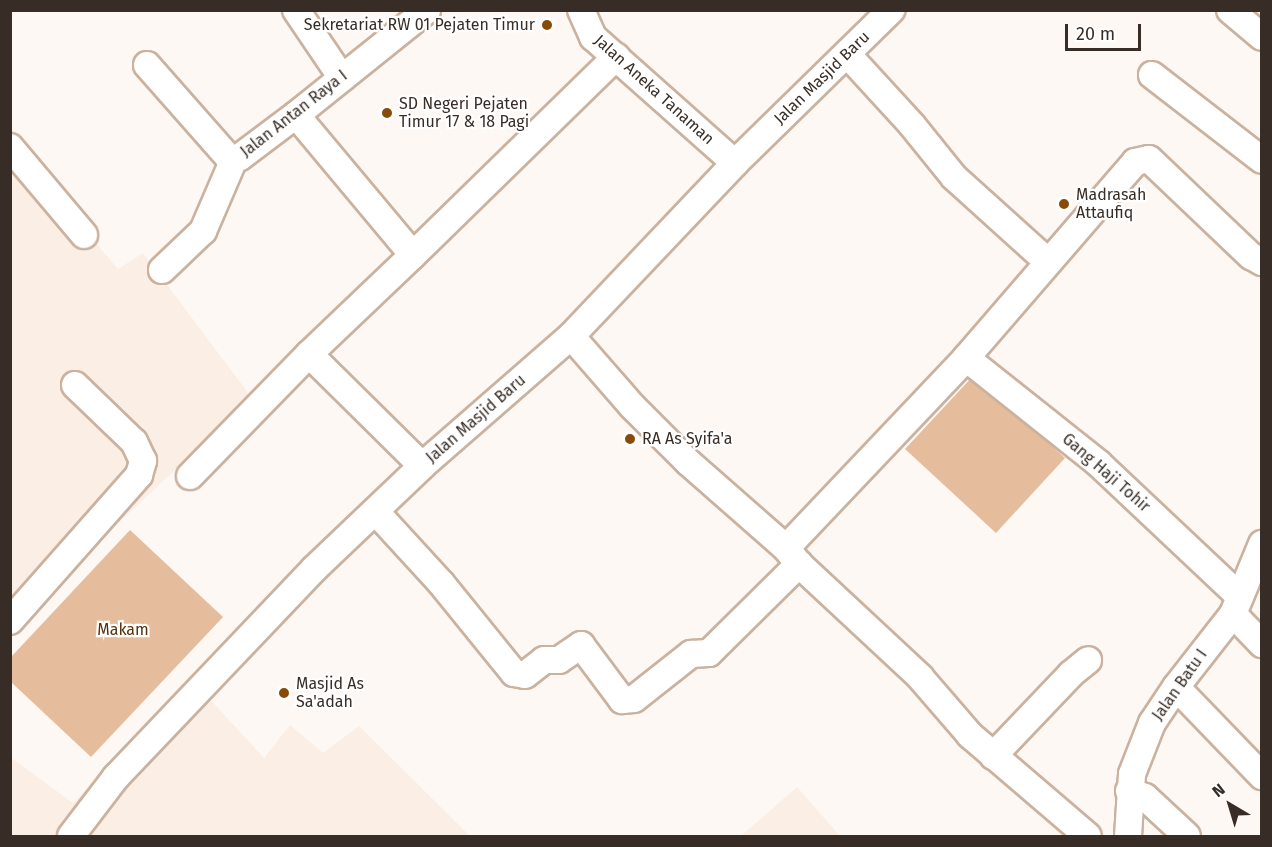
<!DOCTYPE html>
<style>
body{margin:0}
#map{position:relative;width:1272px;height:847px;overflow:hidden;background:#fdf8f4;font-family:"Fira Sans",sans-serif}
div>[style]{position:absolute}
.built>*{inset:0;background:#fbeee4}
.green>*{inset:0;background:#e5bc9c}
.roads{filter:drop-shadow(2px 0 #cab29f) drop-shadow(-2px 0 #cab29f) drop-shadow(0 2px #cab29f) drop-shadow(0 -2px #cab29f)}
.minor>*{height:26px;margin:-13px;padding:0 13px;transform-origin:13px;border-radius:13px;background:#fff}
.dots>*{width:16px;height:16px;translate:-50% -50%;box-sizing:border-box;border:3px solid #fff;border-radius:50%}
span{translate:-50% -50%;white-space:nowrap;text-align:center;line-height:1.15;-webkit-text-stroke:4.5px #fff;paint-order:stroke}
.poi-label{font-size:16px;color:#372d26}
.right{translate:-100% -50%;text-align:right}
.left{translate:0 -50%;text-align:left}
.street-label{font-size:16px;color:#372d26}
.park-label{font-size:16px;color:#57310a}
.frame{position:absolute;inset:0;border:12px solid #372d26;pointer-events:none}
.north{position:absolute;left:1200px;top:775px;width:60px;height:60px;-webkit-text-stroke:4px #fff;paint-order:stroke;rotate:322deg;font-size:16px;font-weight:700;line-height:24px;text-align:center;color:#372d26}
.north::after{content:'';display:block;margin:auto;width:21px;height:27px;background:#372d26;clip-path:polygon(50% 0,100% 100%,50% 72%,0 100%)}
.scale{position:absolute;left:1065px;top:24px;width:76px;height:27px;box-sizing:border-box;border:3px solid #372d26;border-top:0;padding-left:8px;font-size:18px;line-height:21px;white-space:nowrap;color:#372d26;-webkit-text-stroke:4px #fff;paint-order:stroke}
</style>
<div id="map">
<div class="built">
<div style="clip-path:polygon(10px 143px,118px 269px,143px 253px,252px 398px,114px 527px,11px 630px)"></div>
<div style="clip-path:polygon(192px 680px,264px 758px,290px 725px,323px 753px,359px 726px,470px 836px,11px 836px,10px 757px,73px 803px)"></div>
<div style="clip-path:polygon(797px 787px,840px 836px,741px 836px)"></div>
</div>
<div class="green">
<div style="clip-path:polygon(974px 375px,1065px 458px,996px 533px,905px 449px)"></div>
<div style="clip-path:polygon(130px 530px,223px 617px,91px 757px,11px 682px,11px 657px)"></div>
</div>
<div class="roads">
<div class="minor">
<div style="left:296px;top:10px;width:82px;rotate:55.9deg"></div>
<div style="left:581px;top:10px;width:30px;rotate:66deg"></div>
<div style="left:593px;top:37px;width:190px;rotate:41.6deg"></div>
<div style="left:1230px;top:10px;width:42px;rotate:40.2deg"></div>
<div style="left:847px;top:54px;width:96px;rotate:47.5deg"></div>
<div style="left:912px;top:125px;width:67px;rotate:51.1deg"></div>
<div style="left:954px;top:177px;width:125px;rotate:42.1deg"></div>
<div style="left:147px;top:65px;width:123px;rotate:48.6deg"></div>
<div style="left:228px;top:157px;width:6px;rotate:18deg"></div>
<div style="left:234px;top:159px;width:6px;rotate:-18deg"></div>
<div style="left:240px;top:157px;width:70px;rotate:-36.9deg"></div>
<div style="left:296px;top:115px;width:168px;rotate:-38.7deg"></div>
<div style="left:1152px;top:75px;width:139px;rotate:37.7deg"></div>
<div style="left:296px;top:115px;width:182px;rotate:50.1deg"></div>
<div style="left:413px;top:255px;width:144px;rotate:136.4deg"></div>
<div style="left:309px;top:354px;width:159px;rotate:44.7deg"></div>
<div style="left:10px;top:147px;width:115px;rotate:49.9deg"></div>
<div style="left:413px;top:255px;width:284px;rotate:-44.3deg"></div>
<div style="left:162px;top:270px;width:57px;rotate:-43.6deg"></div>
<div style="left:203px;top:231px;width:78px;rotate:-66.7deg"></div>
<div style="left:571px;top:336px;width:94px;rotate:48.9deg"></div>
<div style="left:633px;top:407px;width:78px;rotate:45deg"></div>
<div style="left:688px;top:462px;width:130px;rotate:41.3deg"></div>
<div style="left:786px;top:548px;width:21px;rotate:51deg"></div>
<div style="left:799px;top:564px;width:166px;rotate:43deg"></div>
<div style="left:920px;top:677px;width:77px;rotate:49.2deg"></div>
<div style="left:970px;top:735px;width:155px;rotate:40.6deg"></div>
<div style="left:966px;top:358px;width:169px;rotate:38.5deg"></div>
<div style="left:1098px;top:463px;width:194px;rotate:43.3deg"></div>
<div style="left:190px;top:476px;width:170px;rotate:-45.7deg"></div>
<div style="left:375px;top:511px;width:98px;rotate:47.5deg"></div>
<div style="left:441px;top:583px;width:116px;rotate:51deg"></div>
<div style="left:514px;top:673px;width:11px;rotate:10deg"></div>
<div style="left:525px;top:675px;width:24px;rotate:-38deg"></div>
<div style="left:544px;top:660px;width:15px"></div>
<div style="left:559px;top:660px;width:27px;rotate:-34deg"></div>
<div style="left:581px;top:645px;width:69px;rotate:53.3deg"></div>
<div style="left:622px;top:700px;width:12px;rotate:-5deg"></div>
<div style="left:634px;top:699px;width:73px;rotate:-38.3deg"></div>
<div style="left:691px;top:654px;width:18px;rotate:-3deg"></div>
<div style="left:709px;top:653px;width:127px;rotate:-44.7deg"></div>
<div style="left:786px;top:548px;width:262px;rotate:-46.5deg"></div>
<div style="left:966px;top:358px;width:259px;rotate:-49.2deg"></div>
<div style="left:1135px;top:162px;width:14px;rotate:-12deg"></div>
<div style="left:1149px;top:159px;width:141px;rotate:43.6deg"></div>
<div style="left:1251px;top:256px;width:13px;rotate:29deg"></div>
<div style="left:1233px;top:614px;width:42px;rotate:46deg"></div>
<div style="left:10px;top:621px;width:195px;rotate:-48.5deg"></div>
<div style="left:139px;top:475px;width:15px;rotate:-74deg"></div>
<div style="left:143px;top:461px;width:21px;rotate:-115deg"></div>
<div style="left:134px;top:442px;width:82px;rotate:-136deg"></div>
<div style="left:1176px;top:687px;width:124px;rotate:46deg"></div>
<div style="left:993px;top:756px;width:113px;rotate:-46.4deg"></div>
<div style="left:1071px;top:674px;width:22px;rotate:-39deg"></div>
<div style="left:1129px;top:791px;width:17px;rotate:21deg"></div>
<div style="left:1145px;top:797px;width:57px;rotate:42.9deg"></div>
<div style="left:71px;top:836px;width:74px;rotate:-52.7deg"></div>
<div style="left:116px;top:777px;width:287px;rotate:-46.4deg"></div>
<div style="left:314px;top:569px;width:149px;rotate:-43.6deg"></div>
<div style="left:422px;top:466px;width:198px;rotate:-41.1deg"></div>
<div style="left:571px;top:336px;width:238px;rotate:-46.5deg"></div>
<div style="left:735px;top:163px;width:219px;rotate:-44.4deg"></div>
<div style="left:1128px;top:836px;width:62px;rotate:-86.3deg"></div>
<div style="left:1132px;top:774px;width:55px;rotate:-68.6deg"></div>
<div style="left:1152px;top:723px;width:43px;rotate:-56.3deg"></div>
<div style="left:1176px;top:687px;width:93px;rotate:-52deg"></div>
<div style="left:1233px;top:614px;width:76px;rotate:-67.5deg"></div>
</div>
</div>
<div class="dots">
<div style="left:547px;top:25px;background:#874b07"></div>
<div style="left:387px;top:113px;background:#874b07"></div>
<div style="left:1064px;top:204px;background:#874b07"></div>
<div style="left:630px;top:439px;background:#874b07"></div>
<div style="left:284px;top:693px;background:#874b07"></div>
</div>
<div class="poi-label">
<span class="right" style="left:535px;top:25px">Sekretariat RW 01 Pejaten Timur</span>
<span class="left" style="left:399px;top:113px">SD Negeri Pejaten<br>Timur 17 &amp; 18 Pagi</span>
<span class="left" style="left:1076px;top:204px">Madrasah<br>Attaufiq</span>
<span class="left" style="left:642px;top:439px">RA As Syifa'a</span>
<span class="left" style="left:296px;top:693px">Masjid As<br>Sa'adah</span>
</div>
<div class="street-label">
<span style="left:822px;top:78px;rotate:-44deg">Jalan Masjid Baru</span>
<span style="left:654px;top:90px;rotate:42deg">Jalan Aneka Tanaman</span>
<span style="left:294px;top:114px;rotate:-38deg">Jalan Antan Raya I</span>
<span style="left:476px;top:419px;rotate:-41deg">Jalan Masjid Baru</span>
<span style="left:1106px;top:473px;rotate:41deg">Gang Haji Tohir</span>
<span style="left:1180px;top:685px;rotate:-55deg">Jalan Batu I</span>
</div>
<div class="park-label">
<span style="left:123px;top:630px">Makam</span>
</div>
<div class="frame"></div>
<div class="north">N</div>
<div class="scale">20 m</div>
</div>
